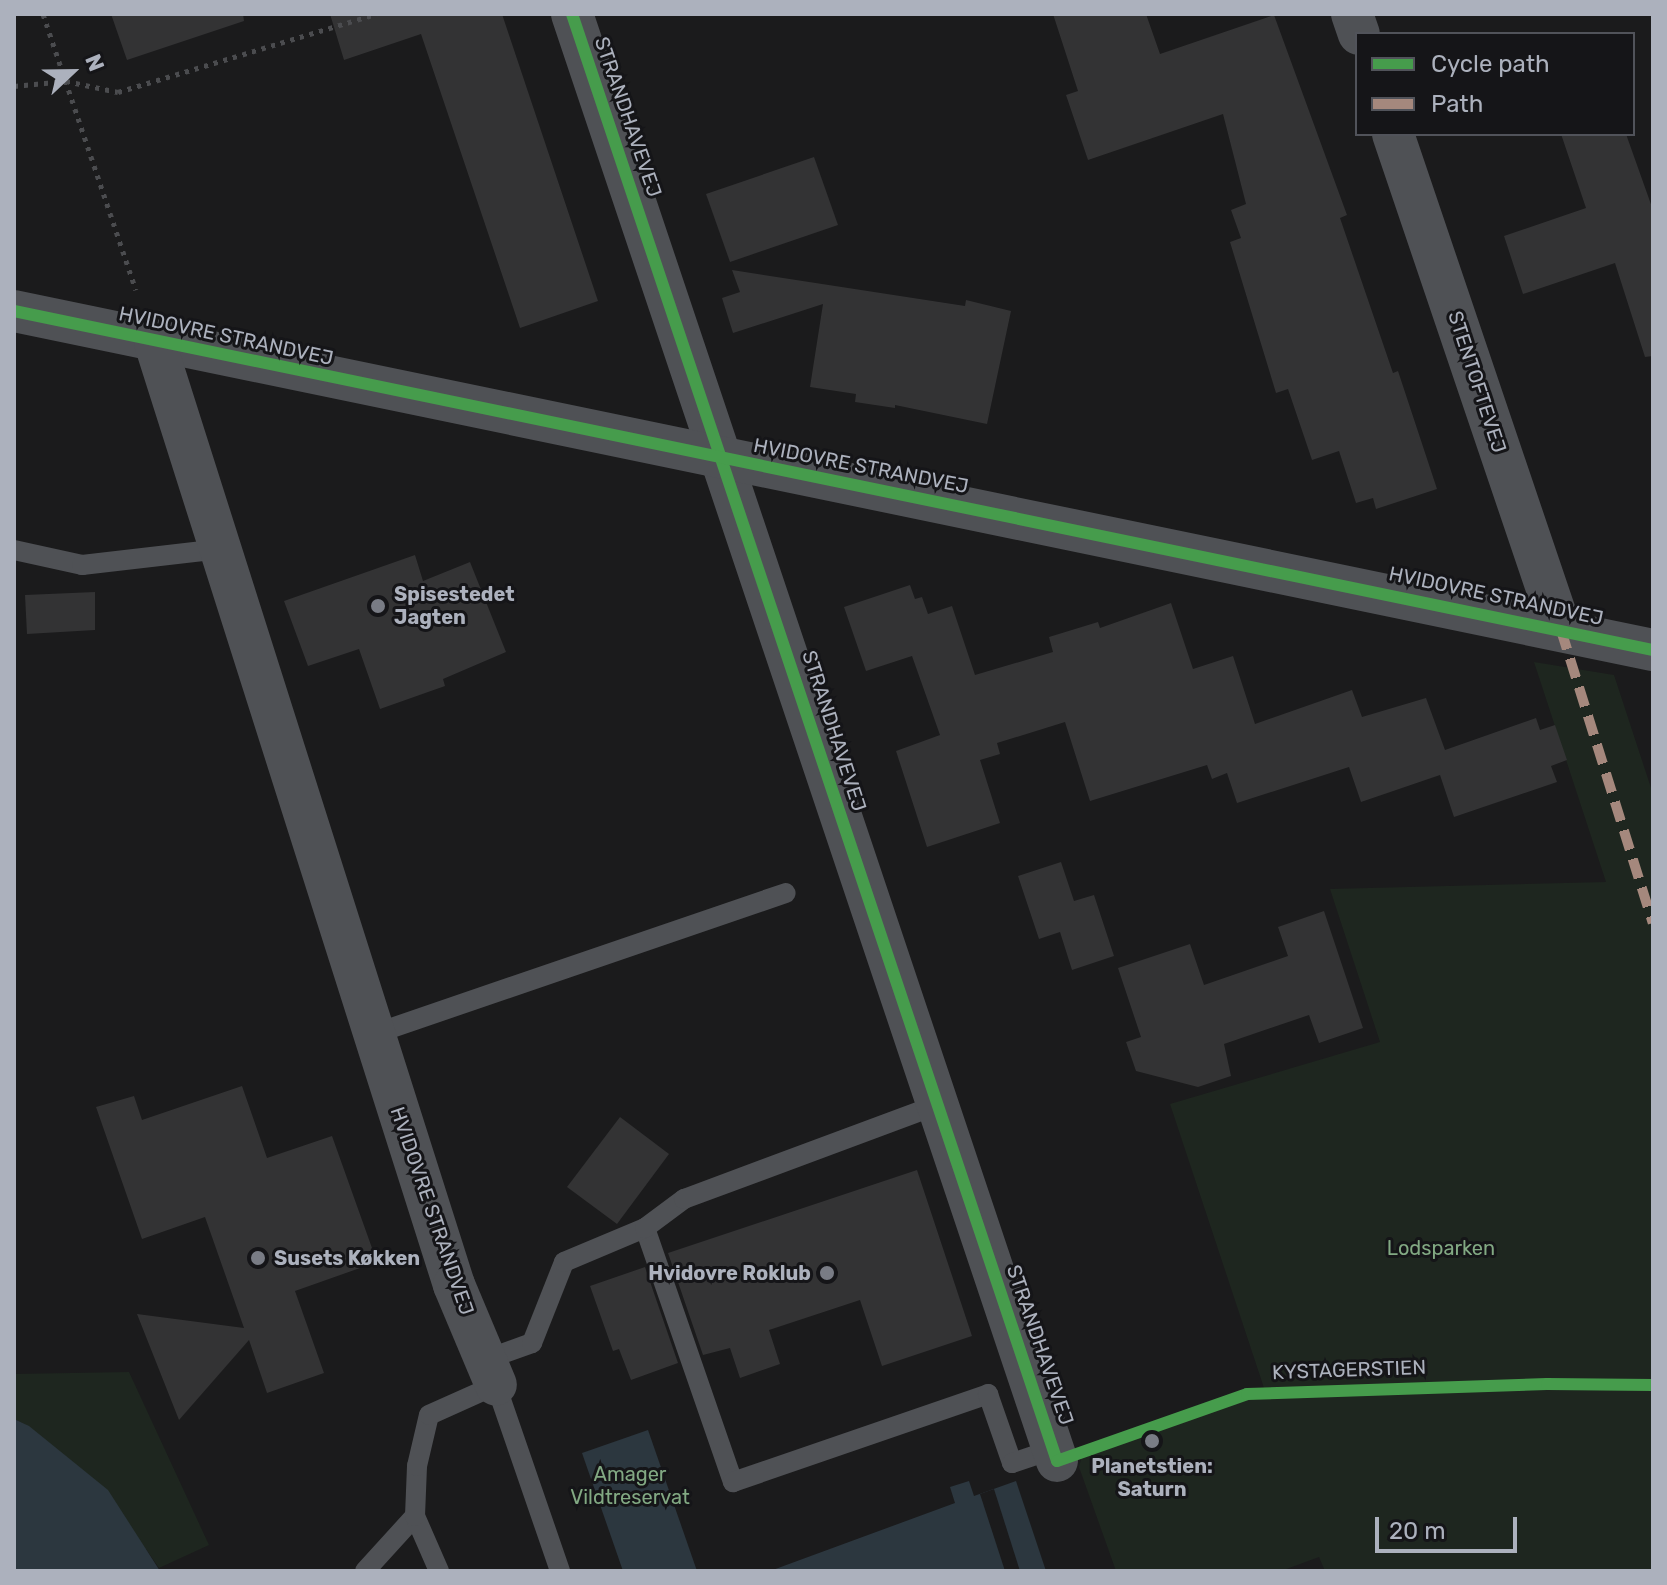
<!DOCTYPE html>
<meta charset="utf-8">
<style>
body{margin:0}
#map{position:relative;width:1667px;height:1585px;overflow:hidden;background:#1b1b1c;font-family:Rubik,sans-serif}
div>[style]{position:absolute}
.green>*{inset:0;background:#1e261f}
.water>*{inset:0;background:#2c373f}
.pier>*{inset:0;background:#1b1b1c}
.building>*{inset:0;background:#333334}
.path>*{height:5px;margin-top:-2.5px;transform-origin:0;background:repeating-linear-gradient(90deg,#4b4c4f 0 4px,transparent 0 10px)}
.lane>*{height:20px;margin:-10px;padding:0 10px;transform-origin:10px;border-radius:10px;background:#4f5155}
.street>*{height:42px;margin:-21px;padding:0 21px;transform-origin:21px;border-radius:21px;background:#4f5155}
.quiet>*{height:10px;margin-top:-5px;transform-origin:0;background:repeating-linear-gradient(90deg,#a5887d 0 20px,transparent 0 30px)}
.cycleway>*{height:12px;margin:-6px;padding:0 6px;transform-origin:6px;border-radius:6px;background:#469c4c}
.dots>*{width:22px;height:22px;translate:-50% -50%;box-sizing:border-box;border:4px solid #151518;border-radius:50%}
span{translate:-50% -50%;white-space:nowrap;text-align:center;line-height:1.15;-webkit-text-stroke:6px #151518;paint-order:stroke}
.street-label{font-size:20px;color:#acb1bd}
.poi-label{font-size:20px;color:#acb1bd;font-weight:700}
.left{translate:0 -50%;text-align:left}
.right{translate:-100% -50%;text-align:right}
.park-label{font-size:20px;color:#82a983}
.frame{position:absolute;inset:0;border:16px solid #acb1bd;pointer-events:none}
.legend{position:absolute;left:1355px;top:32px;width:280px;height:104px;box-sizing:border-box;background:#151518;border:2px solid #51535a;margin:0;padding:10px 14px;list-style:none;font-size:24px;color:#acb1bd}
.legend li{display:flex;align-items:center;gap:16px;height:40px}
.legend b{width:40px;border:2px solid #51535a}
.north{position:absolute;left:32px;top:32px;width:80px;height:80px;-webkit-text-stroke:6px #151518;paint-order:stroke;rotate:68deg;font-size:22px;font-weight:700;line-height:32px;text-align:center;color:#acb1bd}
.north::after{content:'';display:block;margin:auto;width:28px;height:36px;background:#acb1bd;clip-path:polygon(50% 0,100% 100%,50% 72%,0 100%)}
.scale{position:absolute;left:1375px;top:1517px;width:142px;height:36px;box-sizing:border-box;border:4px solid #acb1bd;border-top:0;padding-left:10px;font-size:24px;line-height:28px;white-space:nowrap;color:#acb1bd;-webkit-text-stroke:6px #151518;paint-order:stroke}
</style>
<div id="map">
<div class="green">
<div style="clip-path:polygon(1534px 662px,1614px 675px,1653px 794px,1653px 1571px,1325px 1571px,1319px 1557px,1281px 1571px,1116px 1571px,1079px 1467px,1083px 1452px,1266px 1394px,1170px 1104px,1380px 1042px,1330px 889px,1606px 882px)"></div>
<div style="clip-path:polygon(129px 1372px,209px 1545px,159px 1568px,146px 1549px,14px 1571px,26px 1425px,14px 1419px,14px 1374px)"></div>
</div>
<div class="water">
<div style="clip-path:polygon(14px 1419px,29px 1426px,108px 1490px,160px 1571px,14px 1571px)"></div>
<div style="clip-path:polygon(648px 1430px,697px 1571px,623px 1571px,582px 1453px)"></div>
<div style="clip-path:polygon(969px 1481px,974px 1496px,1016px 1481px,1046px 1571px,770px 1571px,955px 1503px,950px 1487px)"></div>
</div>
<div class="pier">
<div style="clip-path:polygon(994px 1489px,1020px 1571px,1005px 1571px,980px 1494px)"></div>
</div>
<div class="building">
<div style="clip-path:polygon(111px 14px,243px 14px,244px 21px,127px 60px)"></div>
<div style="clip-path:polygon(330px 14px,502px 14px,598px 301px,520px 328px,421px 34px,344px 60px)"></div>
<div style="clip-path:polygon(1053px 14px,1146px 14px,1160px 54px,1274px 15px,1347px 215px,1340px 218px,1393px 373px,1398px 371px,1437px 489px,1376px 509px,1373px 498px,1356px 503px,1339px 451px,1312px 460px,1288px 389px,1276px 393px,1230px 242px,1241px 238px,1231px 210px,1246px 204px,1223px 114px,1088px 160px,1066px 95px,1078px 91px)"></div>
<div style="clip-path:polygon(1561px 134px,1626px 134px,1653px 210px,1653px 356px,1645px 357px,1615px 263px,1523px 294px,1504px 236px,1586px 208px)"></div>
<div style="clip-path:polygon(814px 157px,838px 225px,730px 262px,706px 194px)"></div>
<div style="clip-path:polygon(732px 270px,965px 306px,966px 300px,1011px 311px,987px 424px,895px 405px,895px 408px,855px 402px,856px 394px,810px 387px,823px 304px,733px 333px,722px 298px,740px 292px)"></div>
<div style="clip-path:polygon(415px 555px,423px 581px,470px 562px,506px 652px,443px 679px,445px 686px,380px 709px,359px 649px,308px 666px,284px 601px)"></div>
<div style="clip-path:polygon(910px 585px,915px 599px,922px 597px,928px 614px,952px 606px,975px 675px,1053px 652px,1049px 637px,1098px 622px,1100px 628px,1171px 603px,1193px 669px,1233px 656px,1255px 724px,1352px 690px,1362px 717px,1426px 698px,1445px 750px,1536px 718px,1540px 730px,1555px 725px,1567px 760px,1551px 766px,1557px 782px,1454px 817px,1440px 775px,1361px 802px,1349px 767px,1237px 803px,1227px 773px,1212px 779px,1207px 765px,1090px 801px,1065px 722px,997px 743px,1000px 754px,980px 760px,1000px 823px,927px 847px,896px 751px,940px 735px,912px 656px,866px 671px,844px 607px)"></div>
<div style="clip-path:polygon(95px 592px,95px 630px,27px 634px,25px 595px)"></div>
<div style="clip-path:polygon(1061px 862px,1074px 901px,1094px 895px,1114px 956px,1072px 970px,1060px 932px,1039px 939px,1018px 876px)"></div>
<div style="clip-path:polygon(1324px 911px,1363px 1028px,1319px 1043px,1309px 1015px,1224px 1044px,1231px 1076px,1198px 1087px,1136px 1071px,1126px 1042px,1141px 1037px,1118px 968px,1190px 944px,1204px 985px,1288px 956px,1278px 927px)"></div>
<div style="clip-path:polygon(242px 1086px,267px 1158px,332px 1136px,377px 1262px,295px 1291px,324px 1373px,267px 1393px,249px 1340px,179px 1420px,137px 1314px,244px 1328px,205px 1217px,142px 1239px,96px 1107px,134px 1096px,142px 1120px)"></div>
<div style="clip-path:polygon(620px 1117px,669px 1154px,617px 1224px,567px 1187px)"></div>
<div style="clip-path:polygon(917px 1170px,972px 1336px,882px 1366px,860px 1300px,769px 1330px,780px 1364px,740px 1378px,730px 1348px,703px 1355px,668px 1253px)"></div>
<div style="clip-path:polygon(645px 1267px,678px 1363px,631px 1380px,619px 1349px,613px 1351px,590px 1286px)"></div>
</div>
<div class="path">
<div style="left:43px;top:14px;width:291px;rotate:71.4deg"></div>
<div style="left:14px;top:86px;width:52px;rotate:-5.5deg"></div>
<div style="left:66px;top:81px;width:53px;rotate:11.9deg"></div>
<div style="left:118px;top:92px;width:270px;rotate:-16.8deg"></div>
</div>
<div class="lane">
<div style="left:14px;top:550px;width:70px;rotate:12.4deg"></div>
<div style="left:82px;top:565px;width:139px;rotate:-6.6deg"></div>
<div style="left:374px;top:1034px;width:435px;rotate:-18.9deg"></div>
<div style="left:645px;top:1228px;width:269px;rotate:70.9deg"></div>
<div style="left:733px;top:1482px;width:270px;rotate:-19deg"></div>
<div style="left:988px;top:1394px;width:73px;rotate:70.8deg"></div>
<div style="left:1012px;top:1463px;width:44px;rotate:-18.4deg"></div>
<div style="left:485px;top:1360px;width:50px;rotate:-19.9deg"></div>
<div style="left:532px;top:1343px;width:87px;rotate:-68.4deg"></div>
<div style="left:564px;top:1262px;width:88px;rotate:-22.8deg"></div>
<div style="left:645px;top:1228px;width:49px;rotate:-36.6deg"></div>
<div style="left:684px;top:1199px;width:270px;rotate:-20.4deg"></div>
<div style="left:365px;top:1571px;width:74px;rotate:-47.7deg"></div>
<div style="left:439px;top:1571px;width:60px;rotate:-113.6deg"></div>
<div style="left:415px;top:1516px;width:50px;rotate:-87.7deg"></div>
<div style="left:417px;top:1466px;width:52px;rotate:-76.8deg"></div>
<div style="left:429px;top:1415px;width:73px;rotate:-24.1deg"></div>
<div style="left:496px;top:1385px;width:197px;rotate:71deg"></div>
</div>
<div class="street">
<div style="left:572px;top:14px;width:1526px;rotate:71.47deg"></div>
<div style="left:1352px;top:14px;width:21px;rotate:71deg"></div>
<div style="left:1393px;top:134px;width:524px;rotate:71.29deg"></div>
<div style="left:14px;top:311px;width:1674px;rotate:11.69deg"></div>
<div style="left:155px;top:343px;width:988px;rotate:72.39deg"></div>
<div style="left:454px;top:1285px;width:108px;rotate:67.2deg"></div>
</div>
<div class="quiet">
<div style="left:1561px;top:630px;width:307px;rotate:72.6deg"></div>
</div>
<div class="cycleway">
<div style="left:572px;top:14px;width:1526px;rotate:71.47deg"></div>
<div style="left:1057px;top:1461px;width:201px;rotate:-19.4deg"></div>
<div style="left:1247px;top:1394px;width:300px;rotate:-1.9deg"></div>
<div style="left:1547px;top:1384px;width:106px;rotate:0.5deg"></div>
<div style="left:14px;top:311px;width:1674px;rotate:11.69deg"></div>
</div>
<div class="dots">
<div style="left:378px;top:606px;background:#797c85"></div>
<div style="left:258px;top:1258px;background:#797c85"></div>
<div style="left:827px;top:1273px;background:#797c85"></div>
<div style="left:1152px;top:1441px;background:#797c85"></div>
</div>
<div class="street-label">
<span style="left:628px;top:117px;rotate:71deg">STRANDHAVEVEJ</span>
<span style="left:226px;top:336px;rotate:12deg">HVIDOVRE STRANDVEJ</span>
<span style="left:1477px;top:382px;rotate:72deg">STENTOFTEVEJ</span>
<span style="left:861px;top:466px;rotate:11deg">HVIDOVRE STRANDVEJ</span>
<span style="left:1496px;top:596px;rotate:12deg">HVIDOVRE STRANDVEJ</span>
<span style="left:834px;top:731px;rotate:72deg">STRANDHAVEVEJ</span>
<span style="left:432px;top:1211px;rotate:71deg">HVIDOVRE STRANDVEJ</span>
<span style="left:1040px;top:1345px;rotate:71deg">STRANDHAVEVEJ</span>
<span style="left:1349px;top:1370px;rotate:-2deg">KYSTAGERSTIEN</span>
</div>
<div class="poi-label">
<span class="left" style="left:394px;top:606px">Spisestedet<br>Jagten</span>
<span class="left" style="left:274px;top:1258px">Susets Køkken</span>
<span class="right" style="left:811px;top:1273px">Hvidovre Roklub</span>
<span style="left:1152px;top:1478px">Planetstien:<br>Saturn</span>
</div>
<div class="park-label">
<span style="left:1441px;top:1248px">Lodsparken</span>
<span style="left:630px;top:1486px">Amager<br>Vildtreservat</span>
</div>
<div class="frame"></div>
<ul class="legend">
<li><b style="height:10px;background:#469c4c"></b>Cycle path</li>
<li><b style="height:10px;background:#a5887d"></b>Path</li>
</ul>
<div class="north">N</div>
<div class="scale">20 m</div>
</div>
